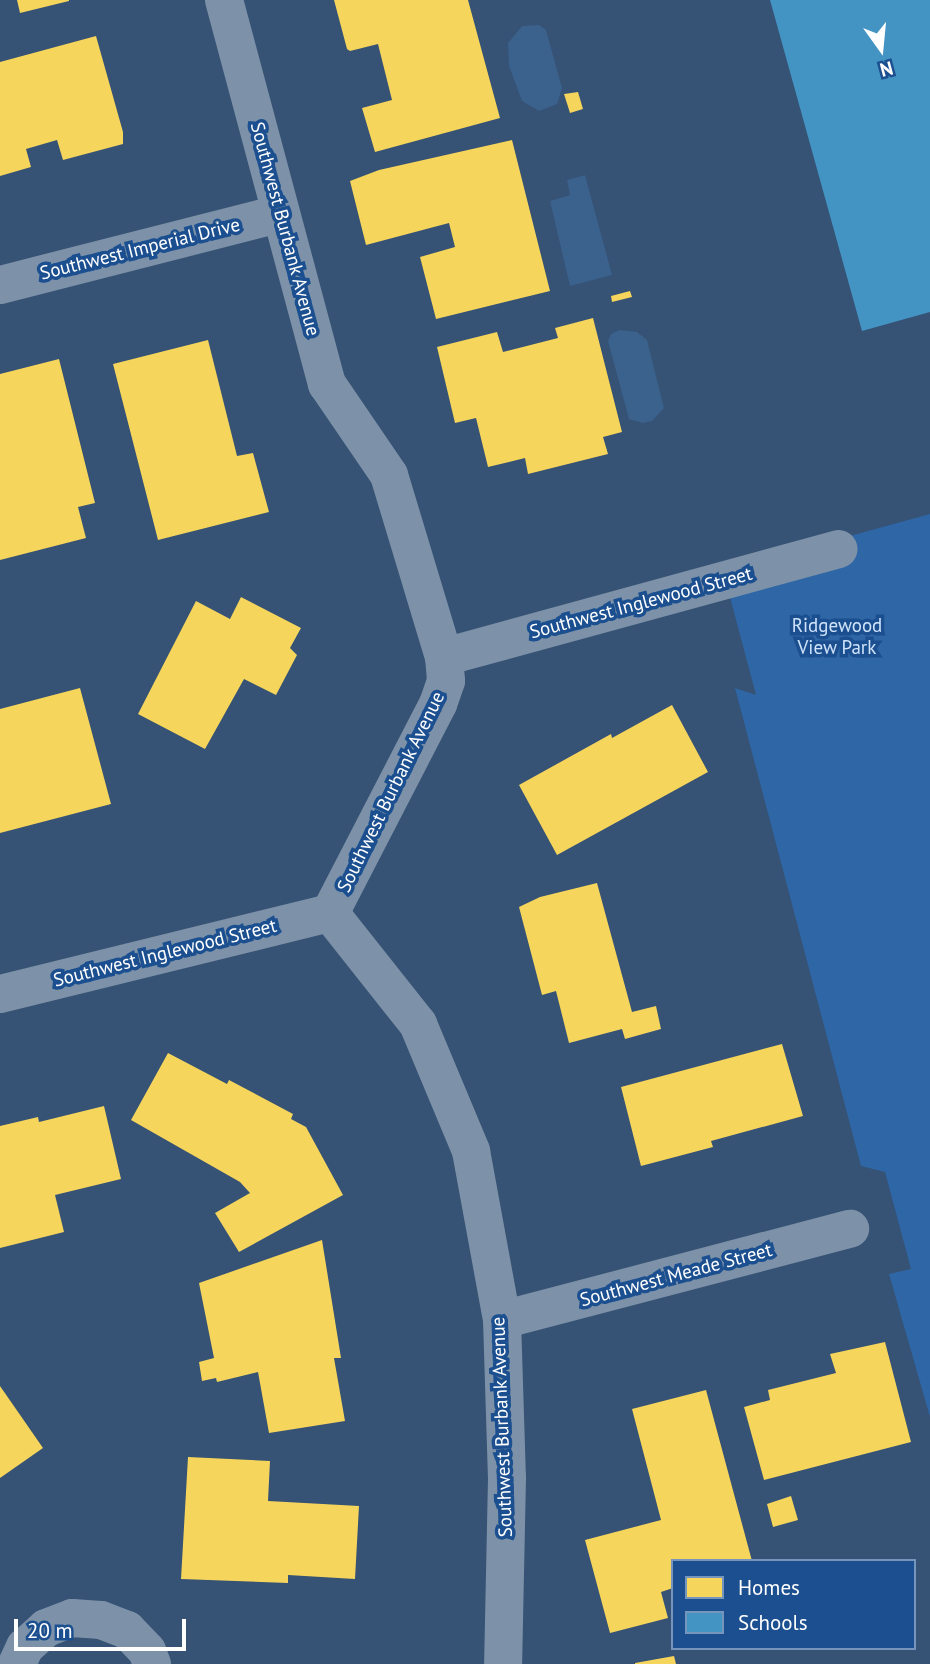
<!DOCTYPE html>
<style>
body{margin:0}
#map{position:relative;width:930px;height:1664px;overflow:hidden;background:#365274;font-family:"PT Sans",sans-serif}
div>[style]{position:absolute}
.green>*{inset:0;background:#2f66a5}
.water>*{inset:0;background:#3b618d}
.homes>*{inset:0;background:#f6d55c}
.schools>*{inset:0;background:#4393c3}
.minor>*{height:38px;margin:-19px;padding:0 19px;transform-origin:19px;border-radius:19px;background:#7d92a8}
span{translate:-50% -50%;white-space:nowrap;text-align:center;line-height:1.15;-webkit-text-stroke:7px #1b4f8f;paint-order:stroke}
.street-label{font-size:19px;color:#fff}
.park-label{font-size:19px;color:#cfe3fa}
.legend{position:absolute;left:671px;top:1559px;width:245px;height:91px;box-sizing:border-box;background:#1b4f8f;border:2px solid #7695bc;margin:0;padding:9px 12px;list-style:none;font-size:21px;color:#fff}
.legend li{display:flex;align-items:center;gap:14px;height:35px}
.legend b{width:35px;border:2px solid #7695bc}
.north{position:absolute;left:846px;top:14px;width:70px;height:70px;-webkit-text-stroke:5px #1b4f8f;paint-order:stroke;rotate:165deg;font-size:19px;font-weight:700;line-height:28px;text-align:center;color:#fff}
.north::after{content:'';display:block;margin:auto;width:24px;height:32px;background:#fff;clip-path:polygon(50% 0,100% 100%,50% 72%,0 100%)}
.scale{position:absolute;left:14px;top:1619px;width:172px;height:32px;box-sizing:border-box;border:4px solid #fff;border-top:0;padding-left:9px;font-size:21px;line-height:24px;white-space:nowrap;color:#fff;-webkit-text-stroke:5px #1b4f8f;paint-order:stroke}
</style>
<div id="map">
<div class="green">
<div style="clip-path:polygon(930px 514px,930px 1417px,889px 1274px,911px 1269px,885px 1172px,861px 1166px,735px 688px,756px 695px,723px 571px)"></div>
</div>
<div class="water">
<div style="clip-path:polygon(539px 25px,546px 30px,562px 88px,557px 104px,539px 111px,522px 101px,509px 66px,508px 43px,522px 26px)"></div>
<div style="clip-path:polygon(585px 175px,612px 275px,570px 286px,550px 201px,570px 195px,567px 180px)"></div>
<div style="clip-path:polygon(619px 330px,637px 332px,647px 340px,664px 408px,652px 421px,643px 423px,629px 419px,608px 341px,611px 334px)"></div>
</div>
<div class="homes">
<div style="clip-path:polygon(17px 0,69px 0,69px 1px,20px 13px)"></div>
<div style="clip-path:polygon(334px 0,468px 0,500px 118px,375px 152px,362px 108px,392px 100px,378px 44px,350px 51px,347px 49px)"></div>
<div style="clip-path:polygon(96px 36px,123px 132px,123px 144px,63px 160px,57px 140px,26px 149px,31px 167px,0 176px,0 62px)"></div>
<div style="clip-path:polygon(578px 92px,583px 109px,570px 113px,564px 94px)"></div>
<div style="clip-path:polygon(512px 140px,550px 291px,436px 319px,420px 257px,455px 247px,449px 223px,366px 245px,350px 181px,379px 170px)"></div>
<div style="clip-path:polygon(630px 291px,632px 297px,612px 302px,611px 296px)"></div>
<div style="clip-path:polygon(593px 318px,622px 432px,603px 437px,608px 454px,528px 474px,525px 458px,488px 467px,476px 418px,455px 423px,437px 347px,497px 332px,503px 352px,558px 338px,555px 328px)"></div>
<div style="clip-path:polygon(208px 340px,237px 456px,253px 453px,269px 512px,158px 540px,113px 364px)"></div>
<div style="clip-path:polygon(59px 359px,95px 503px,78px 507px,86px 538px,0 560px,0 374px)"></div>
<div style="clip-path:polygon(241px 597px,301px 628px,290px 648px,297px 655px,276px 695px,244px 679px,205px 749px,138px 714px,196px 601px,230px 619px)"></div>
<div style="clip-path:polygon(80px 688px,111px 804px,0 833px,0 709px)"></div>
<div style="clip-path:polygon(672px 705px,708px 772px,557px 855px,519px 785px,611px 734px,612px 738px)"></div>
<div style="clip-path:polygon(597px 883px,632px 1012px,656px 1006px,661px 1029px,625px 1039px,622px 1029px,569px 1043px,556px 991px,542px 995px,519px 907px,540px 897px)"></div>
<div style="clip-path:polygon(782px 1044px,803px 1116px,711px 1141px,713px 1147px,641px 1166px,621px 1087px)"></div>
<div style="clip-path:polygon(168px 1053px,227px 1084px,229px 1080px,293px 1114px,291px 1119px,306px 1127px,343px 1195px,239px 1252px,215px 1213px,250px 1193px,240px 1182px,131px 1120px)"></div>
<div style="clip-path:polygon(104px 1106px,121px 1179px,55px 1195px,64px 1232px,0 1248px,0 1126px,38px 1117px,39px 1122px)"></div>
<div style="clip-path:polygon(322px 1240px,341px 1358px,334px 1358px,345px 1421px,269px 1433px,258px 1372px,217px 1382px,216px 1378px,202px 1381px,199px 1362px,214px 1358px,199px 1283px)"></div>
<div style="clip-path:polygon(885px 1342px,911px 1442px,764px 1480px,744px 1407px,770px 1400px,768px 1390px,836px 1373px,830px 1354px)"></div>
<div style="clip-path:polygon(0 1386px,43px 1448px,0 1478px)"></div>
<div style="clip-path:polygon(706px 1390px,752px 1561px,673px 1561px,673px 1588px,661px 1592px,668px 1618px,610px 1633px,585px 1540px,661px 1520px,632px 1409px)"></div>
<div style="clip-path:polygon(188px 1457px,270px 1461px,268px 1501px,359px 1506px,355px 1579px,288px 1575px,288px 1583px,181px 1579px)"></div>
<div style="clip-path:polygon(791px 1496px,798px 1520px,773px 1527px,767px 1504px)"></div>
<div style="clip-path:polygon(674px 1656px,676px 1664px,635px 1664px,635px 1663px)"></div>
</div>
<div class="schools">
<div style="clip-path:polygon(770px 0,930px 0,930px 312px,862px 331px)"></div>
</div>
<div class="minor">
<div style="left:224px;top:0;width:398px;rotate:75deg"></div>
<div style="left:327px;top:384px;width:110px;rotate:55.7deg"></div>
<div style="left:389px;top:475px;width:190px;rotate:73.2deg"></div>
<div style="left:444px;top:657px;width:24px;rotate:85deg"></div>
<div style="left:446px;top:681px;width:24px;rotate:109deg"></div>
<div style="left:438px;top:704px;width:235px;rotate:117.3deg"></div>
<div style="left:0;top:285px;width:288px;rotate:-14.3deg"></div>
<div style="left:444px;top:657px;width:409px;rotate:-15.3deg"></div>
<div style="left:330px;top:913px;width:142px;rotate:51.6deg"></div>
<div style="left:418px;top:1024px;width:138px;rotate:67.3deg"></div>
<div style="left:471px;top:1151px;width:172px;rotate:79.6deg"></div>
<div style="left:502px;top:1320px;width:158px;rotate:88.2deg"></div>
<div style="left:507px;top:1478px;width:186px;rotate:91.2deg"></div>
<div style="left:0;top:994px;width:340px;rotate:-13.8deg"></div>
<div style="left:502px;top:1320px;width:360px;rotate:-14.7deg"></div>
<div style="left:17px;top:1664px;width:19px;rotate:-65deg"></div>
<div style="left:25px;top:1647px;width:28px;rotate:-42deg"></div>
<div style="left:46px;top:1628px;width:28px;rotate:-21deg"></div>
<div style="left:72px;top:1618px;width:29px;rotate:4deg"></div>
<div style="left:101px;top:1620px;width:28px;rotate:21deg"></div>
<div style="left:127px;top:1630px;width:29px;rotate:46deg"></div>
<div style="left:147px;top:1651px;width:14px;rotate:69deg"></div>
</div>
<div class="street-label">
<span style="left:285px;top:229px;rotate:75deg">Southwest Burbank Avenue</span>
<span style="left:140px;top:249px;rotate:-14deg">Southwest Imperial Drive</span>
<span style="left:641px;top:603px;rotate:-15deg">Southwest Inglewood Street</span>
<span style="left:391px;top:792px;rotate:-64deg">Southwest Burbank Avenue</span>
<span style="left:165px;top:953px;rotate:-14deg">Southwest Inglewood Street</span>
<span style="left:676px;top:1275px;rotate:-15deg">Southwest Meade Street</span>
<span style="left:502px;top:1427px;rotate:-92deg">Southwest Burbank Avenue</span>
</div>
<div class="park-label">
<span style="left:837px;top:637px">Ridgewood<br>View Park</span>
</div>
<ul class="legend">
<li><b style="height:19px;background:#f6d55c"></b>Homes</li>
<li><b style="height:19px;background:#4393c3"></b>Schools</li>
</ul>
<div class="north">N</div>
<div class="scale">20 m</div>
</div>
